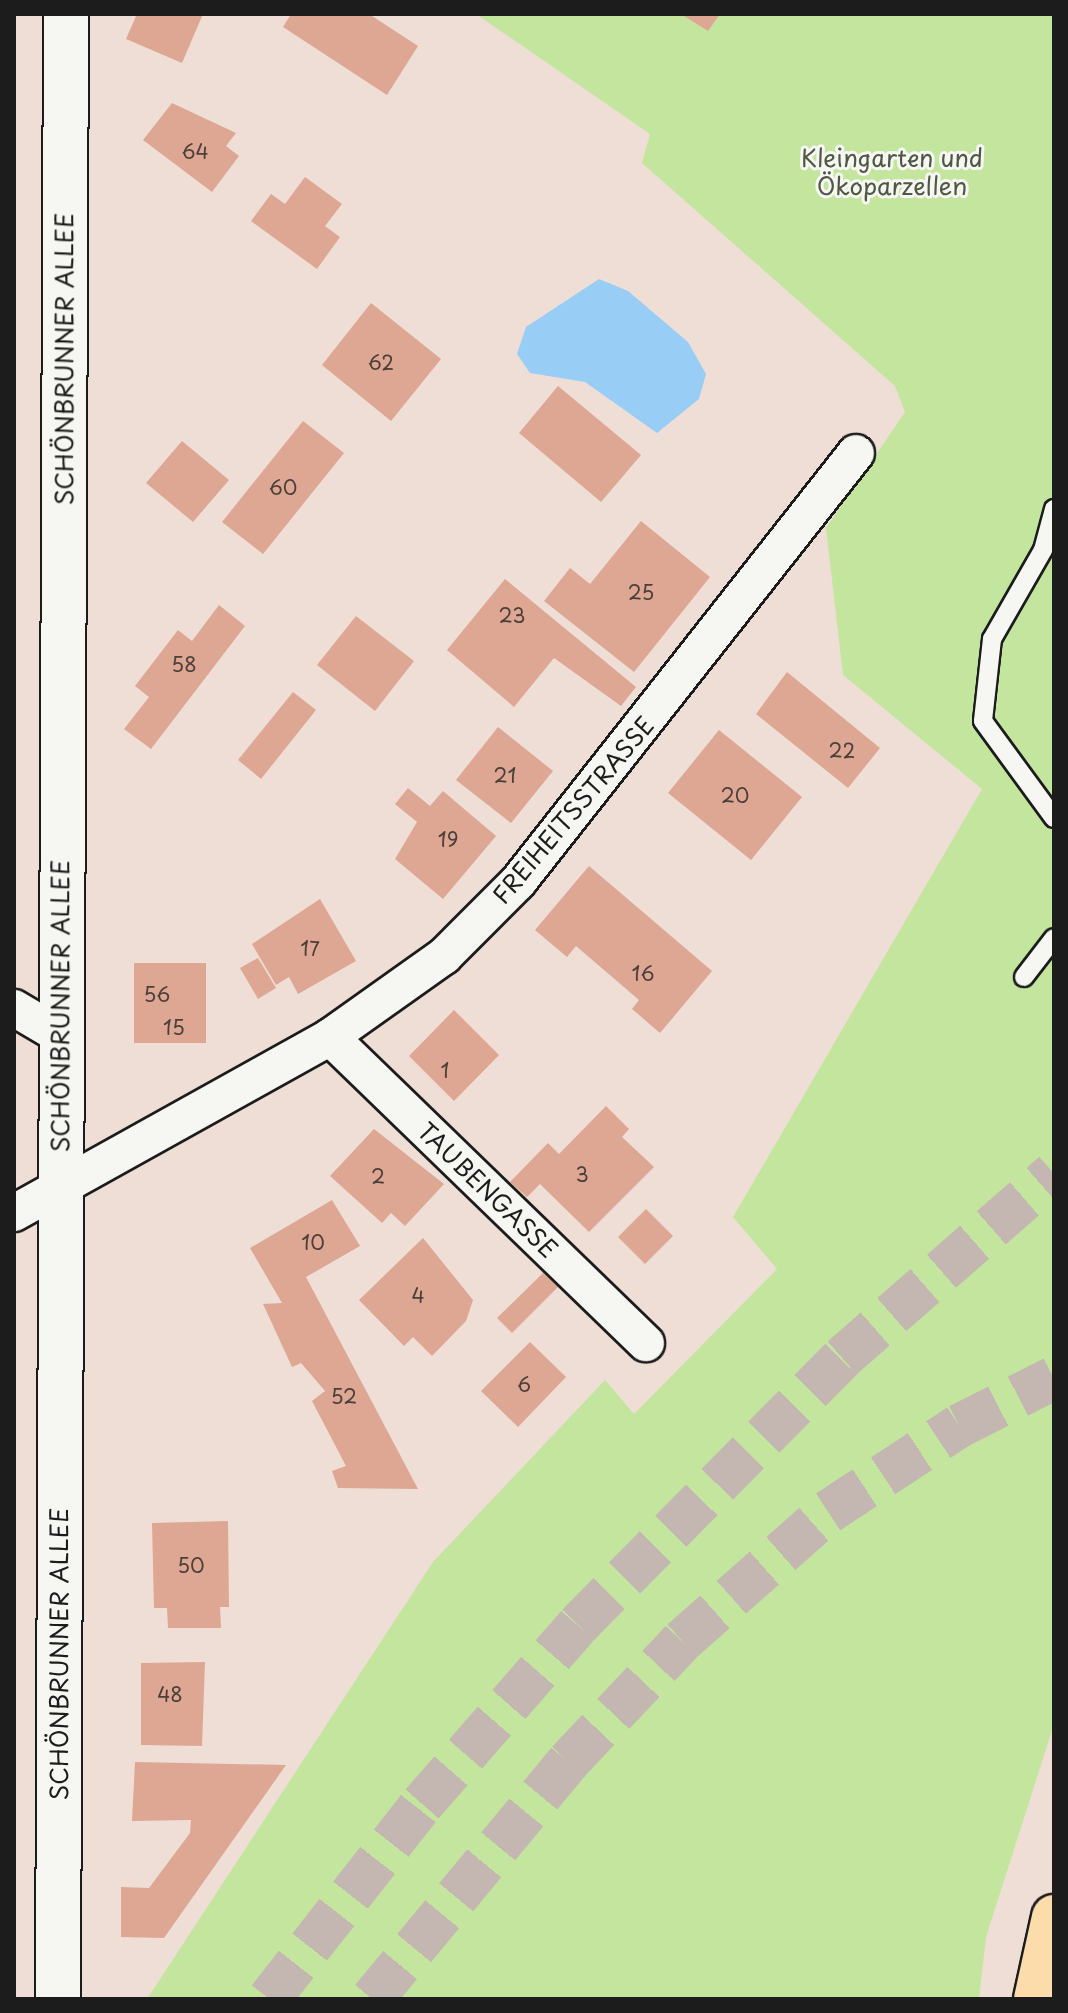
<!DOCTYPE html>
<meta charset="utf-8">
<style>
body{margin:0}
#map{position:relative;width:1068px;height:2013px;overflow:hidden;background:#eeded6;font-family:"Playpen Sans",sans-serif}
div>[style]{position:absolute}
.green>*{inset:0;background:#c3e59e}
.water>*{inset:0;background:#98cef6}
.building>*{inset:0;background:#dda793}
.highway-tunnel>*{height:44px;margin-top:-22px;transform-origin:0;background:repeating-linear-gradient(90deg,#c4b7b1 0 44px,transparent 0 66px)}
.roads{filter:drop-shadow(2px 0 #1c1c1c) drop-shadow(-2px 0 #1c1c1c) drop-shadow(0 2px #1c1c1c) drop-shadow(0 -2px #1c1c1c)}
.lane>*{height:18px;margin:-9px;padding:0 9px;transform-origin:9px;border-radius:9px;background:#f6f6f2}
.street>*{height:36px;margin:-18px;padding:0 18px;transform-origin:18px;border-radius:18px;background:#f6f6f2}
.secondary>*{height:44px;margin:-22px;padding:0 22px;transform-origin:22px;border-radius:22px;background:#f6f6f2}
.highway>*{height:44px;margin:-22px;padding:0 22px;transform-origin:22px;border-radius:22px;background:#fddcac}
span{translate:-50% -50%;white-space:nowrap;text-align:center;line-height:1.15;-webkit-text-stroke:6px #f6f6f2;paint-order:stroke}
.number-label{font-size:20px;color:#4c3f3a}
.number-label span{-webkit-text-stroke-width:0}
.park-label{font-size:24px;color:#4e5843}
.street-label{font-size:24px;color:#1c1c1c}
.frame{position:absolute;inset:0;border:16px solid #1c1c1c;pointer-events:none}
</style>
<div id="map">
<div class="green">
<div style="clip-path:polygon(476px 14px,1054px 14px,1054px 1724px,986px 1937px,979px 1999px,147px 1999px,433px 1562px,605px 1380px,634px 1414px,777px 1269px,733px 1217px,982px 789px,843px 675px,826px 528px,905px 412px,895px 386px,642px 163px,650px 134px)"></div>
</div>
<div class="water">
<div style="clip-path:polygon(599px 279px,628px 291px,688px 342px,706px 374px,699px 399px,657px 433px,585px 382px,530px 373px,517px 354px,526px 327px)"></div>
</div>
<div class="building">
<div style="clip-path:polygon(137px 14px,203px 14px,182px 63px,126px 39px)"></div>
<div style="clip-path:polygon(291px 14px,369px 14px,418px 46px,387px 95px,283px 27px)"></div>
<div style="clip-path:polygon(681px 14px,720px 14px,708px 31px)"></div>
<div style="clip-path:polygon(172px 103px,236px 133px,226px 146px,239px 156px,212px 192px,143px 140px)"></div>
<div style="clip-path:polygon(305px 177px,342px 204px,325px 226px,340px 237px,317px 269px,251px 221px,271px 194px,285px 204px)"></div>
<div style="clip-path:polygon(371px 303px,441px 359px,391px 421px,322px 365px)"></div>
<div style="clip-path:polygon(558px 386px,641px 455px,601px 502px,519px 433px)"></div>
<div style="clip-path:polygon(303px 421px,344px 453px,263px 554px,222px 522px)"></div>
<div style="clip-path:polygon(182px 441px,229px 480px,193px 522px,146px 483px)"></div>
<div style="clip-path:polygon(641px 521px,710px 577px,634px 672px,544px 601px,570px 568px,590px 584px)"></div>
<div style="clip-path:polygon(505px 579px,636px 687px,621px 706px,554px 658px,514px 707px,447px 650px)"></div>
<div style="clip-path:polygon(219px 605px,245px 626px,151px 749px,124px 729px,149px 697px,135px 686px,178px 630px,192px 641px)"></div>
<div style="clip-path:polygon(356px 616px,414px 661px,375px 711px,317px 665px)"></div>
<div style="clip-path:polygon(787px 672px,880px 748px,848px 788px,756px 714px)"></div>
<div style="clip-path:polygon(293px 692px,316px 710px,261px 779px,238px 760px)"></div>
<div style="clip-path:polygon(498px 727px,553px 771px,511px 823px,456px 780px)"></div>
<div style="clip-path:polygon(719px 730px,802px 797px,751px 860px,668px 793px)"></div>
<div style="clip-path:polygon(408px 788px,430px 806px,443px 791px,496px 836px,443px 899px,395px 859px,417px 822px,395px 804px)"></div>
<div style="clip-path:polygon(589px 866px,712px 971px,660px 1033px,632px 1009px,639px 1000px,576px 946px,567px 957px,535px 930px)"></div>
<div style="clip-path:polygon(320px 899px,356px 961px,298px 994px,289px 977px,276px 985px,252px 944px)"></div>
<div style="clip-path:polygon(258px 958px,276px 988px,258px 999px,240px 968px)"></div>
<div style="clip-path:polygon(134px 963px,206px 963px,206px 1043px,134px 1043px)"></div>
<div style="clip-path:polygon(454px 1010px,499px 1055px,454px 1101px,409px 1056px)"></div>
<div style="clip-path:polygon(606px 1106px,629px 1129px,622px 1137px,654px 1167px,589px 1232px,540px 1184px,527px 1197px,510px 1182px,548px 1143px,559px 1154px)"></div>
<div style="clip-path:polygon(374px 1129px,444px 1184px,405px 1226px,391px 1213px,382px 1223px,330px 1176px)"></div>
<div style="clip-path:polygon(332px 1200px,360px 1246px,306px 1277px,418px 1489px,338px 1488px,332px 1471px,346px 1466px,312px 1401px,325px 1391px,301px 1363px,292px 1367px,263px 1304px,282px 1303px,250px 1248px)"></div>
<div style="clip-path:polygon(646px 1209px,673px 1236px,645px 1264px,618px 1237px)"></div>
<div style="clip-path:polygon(423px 1238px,473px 1300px,466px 1321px,432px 1356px,413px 1337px,404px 1346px,359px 1300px)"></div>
<div style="clip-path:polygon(543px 1273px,558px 1287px,512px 1333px,497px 1318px)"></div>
<div style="clip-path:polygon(530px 1342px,566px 1377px,518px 1427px,481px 1391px)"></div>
<div style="clip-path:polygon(228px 1521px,229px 1607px,220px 1607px,221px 1628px,168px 1628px,167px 1608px,154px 1608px,152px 1523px)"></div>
<div style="clip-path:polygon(205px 1662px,202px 1746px,141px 1745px,141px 1663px)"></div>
<div style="clip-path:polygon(135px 1762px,286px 1765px,164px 1938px,121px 1937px,121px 1887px,149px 1888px,190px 1833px,191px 1820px,132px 1821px)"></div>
</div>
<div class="highway-tunnel">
<div style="left:269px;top:1999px;width:248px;rotate:-51.9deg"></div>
<div style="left:422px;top:1804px;width:237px;rotate:-48.9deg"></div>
<div style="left:578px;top:1625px;width:375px;rotate:-45.3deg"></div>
<div style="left:842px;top:1358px;width:281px;rotate:-41.1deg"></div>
<div style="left:372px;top:1999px;width:308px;rotate:-50.4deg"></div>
<div style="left:568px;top:1762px;width:166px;rotate:-46.7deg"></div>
<div style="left:682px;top:1641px;width:195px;rotate:-41.5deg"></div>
<div style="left:828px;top:1512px;width:157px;rotate:-33.3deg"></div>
<div style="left:959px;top:1426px;width:106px;rotate:-26.8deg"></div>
</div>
<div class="roads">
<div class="lane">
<div style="left:1054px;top:509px;width:42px;rotate:105deg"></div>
<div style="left:1043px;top:550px;width:103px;rotate:119.8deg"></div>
<div style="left:992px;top:639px;width:82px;rotate:96.3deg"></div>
<div style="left:983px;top:721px;width:120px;rotate:53.8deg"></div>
<div style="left:1024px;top:977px;width:49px;rotate:-52.4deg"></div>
</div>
<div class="street">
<div style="left:14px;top:1008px;width:51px;rotate:30.6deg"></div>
<div style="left:330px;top:1037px;width:440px;rotate:44.1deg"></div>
<div style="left:14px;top:1213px;width:362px;rotate:-29.1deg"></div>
<div style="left:330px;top:1037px;width:140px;rotate:-35.4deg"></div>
<div style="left:444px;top:956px;width:105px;rotate:-45deg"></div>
<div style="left:518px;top:882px;width:546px;rotate:-51.77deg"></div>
</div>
<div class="secondary">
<div style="left:58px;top:1999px;width:1985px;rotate:-89.77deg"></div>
</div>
<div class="highway">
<div style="left:1036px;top:1999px;width:84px;rotate:-77.6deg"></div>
</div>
</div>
<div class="number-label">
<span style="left:195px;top:151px">64</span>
<span style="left:381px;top:362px">62</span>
<span style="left:283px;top:487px">60</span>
<span style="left:641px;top:592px">25</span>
<span style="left:512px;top:615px">23</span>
<span style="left:184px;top:664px">58</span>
<span style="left:842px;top:750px">22</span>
<span style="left:505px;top:775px">21</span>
<span style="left:735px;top:795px">20</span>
<span style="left:448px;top:839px">19</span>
<span style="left:310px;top:948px">17</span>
<span style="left:643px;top:973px">16</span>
<span style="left:157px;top:994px">56</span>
<span style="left:174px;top:1027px">15</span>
<span style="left:445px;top:1070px">1</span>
<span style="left:582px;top:1174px">3</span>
<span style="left:378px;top:1176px">2</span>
<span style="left:313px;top:1242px">10</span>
<span style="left:418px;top:1295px">4</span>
<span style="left:524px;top:1384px">6</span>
<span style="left:344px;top:1396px">52</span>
<span style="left:191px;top:1565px">50</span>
<span style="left:170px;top:1694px">48</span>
</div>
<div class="park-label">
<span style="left:892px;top:172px">Kleingarten und<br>Ökoparzellen</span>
</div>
<div class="street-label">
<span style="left:64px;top:359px;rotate:-90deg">SCHÖNBRUNNER ALLEE</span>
<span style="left:573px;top:810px;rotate:-50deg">FREIHEITSSTRASSE</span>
<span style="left:60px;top:1006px;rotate:-90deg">SCHÖNBRUNNER ALLEE</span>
<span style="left:488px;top:1190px;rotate:44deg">TAUBENGASSE</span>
<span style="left:59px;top:1654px;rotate:-90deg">SCHÖNBRUNNER ALLEE</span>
</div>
<div class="frame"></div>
</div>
